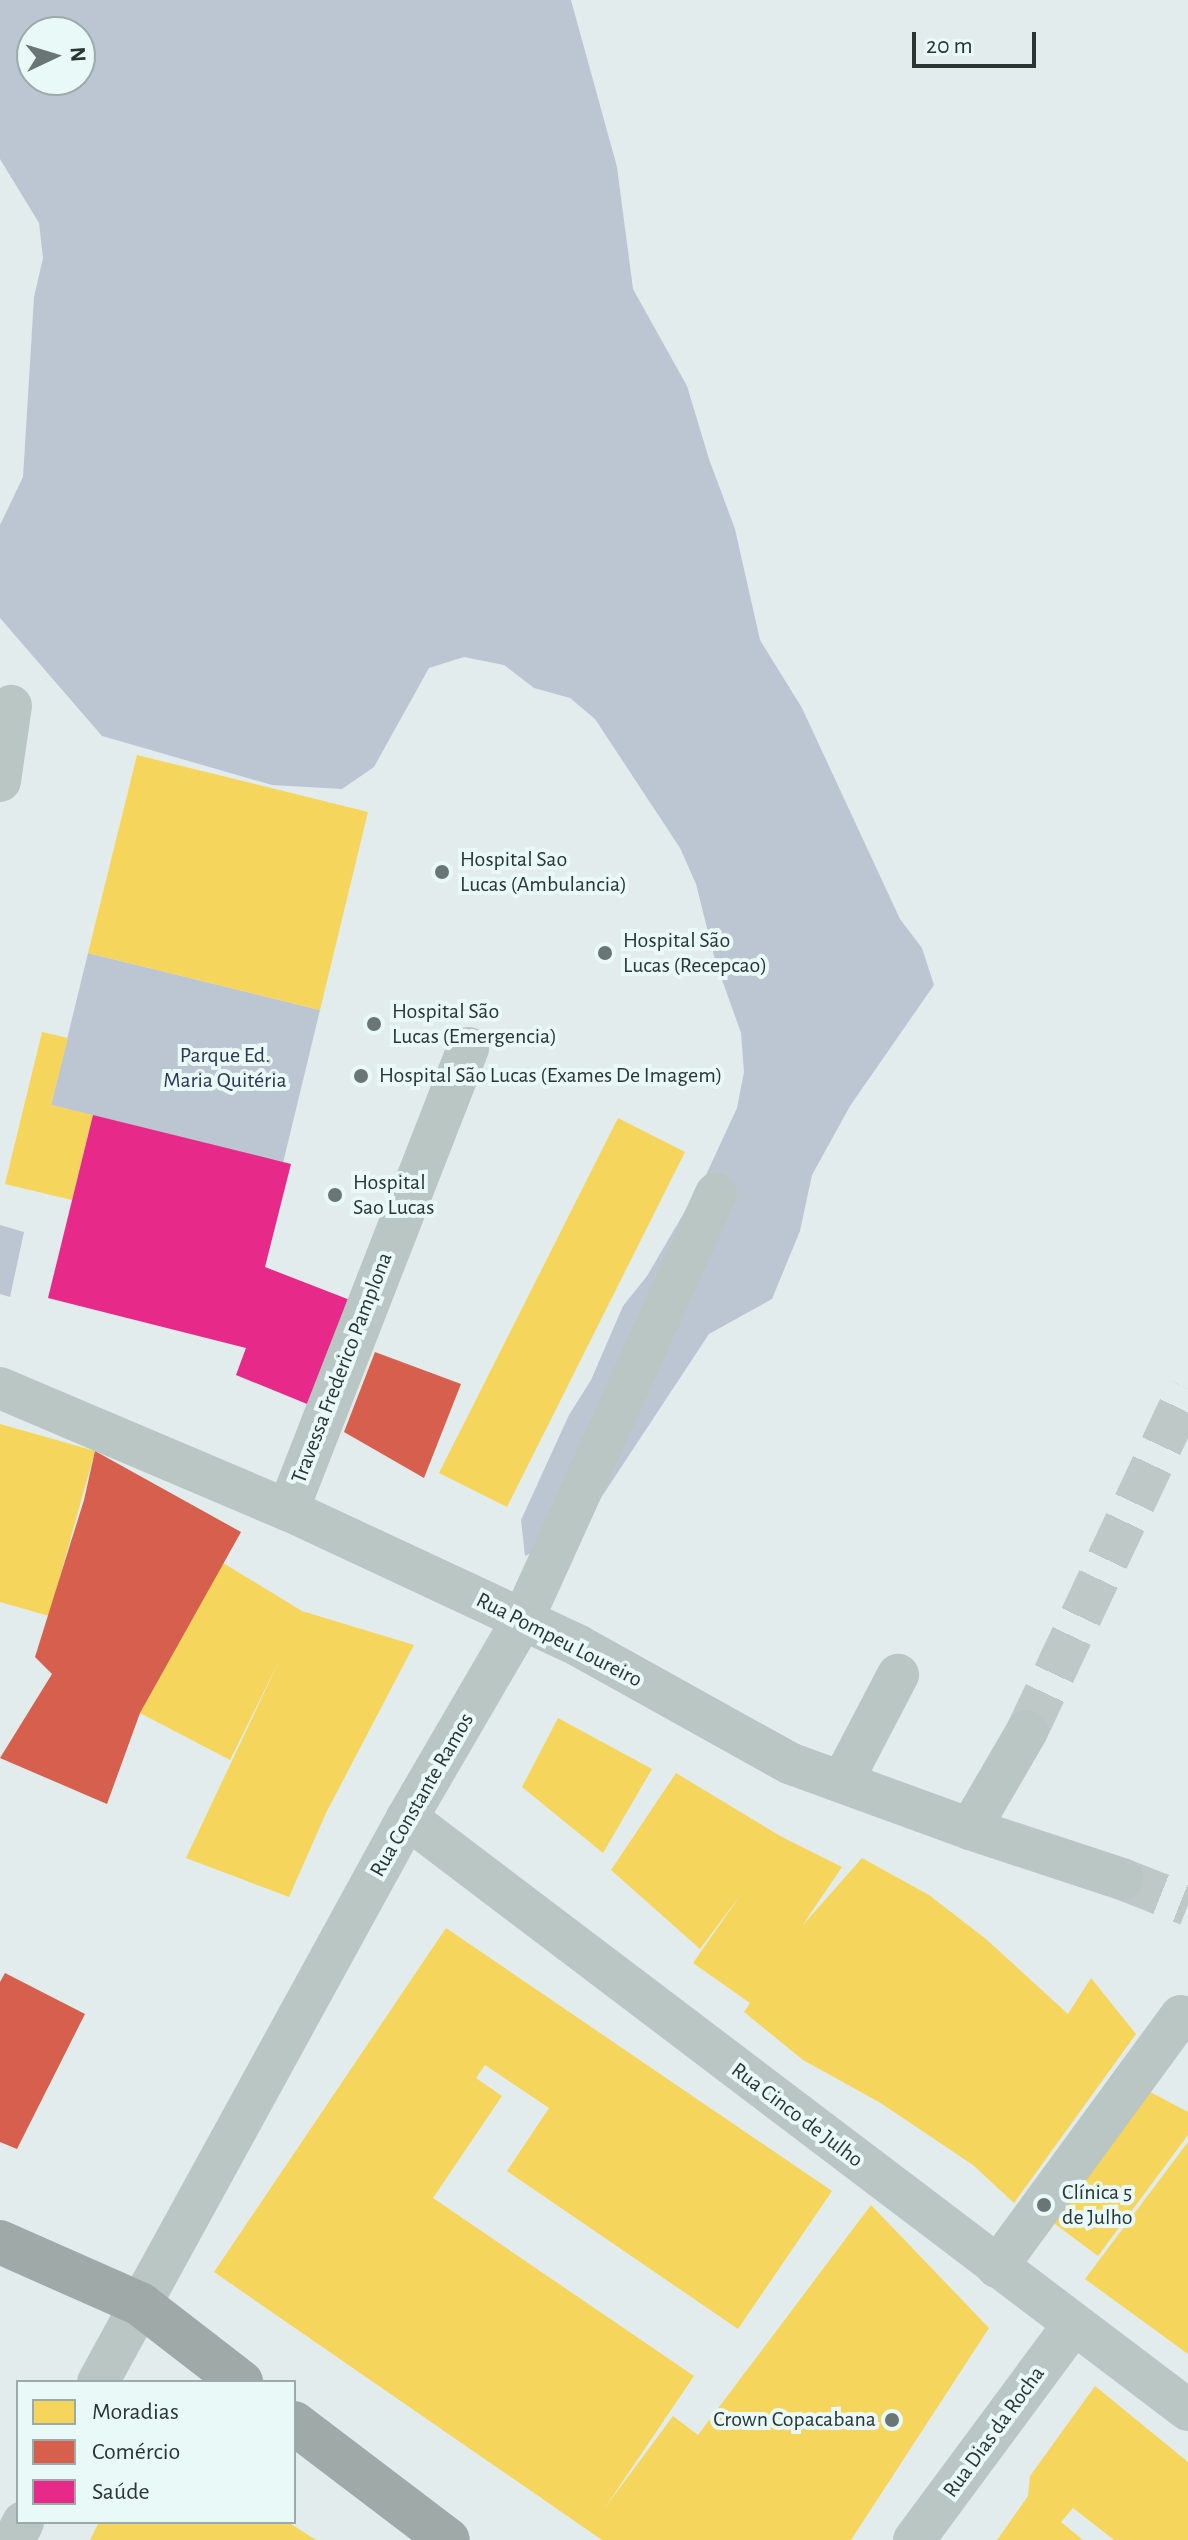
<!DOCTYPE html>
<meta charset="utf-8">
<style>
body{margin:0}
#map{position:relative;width:1188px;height:2540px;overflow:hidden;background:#e2ecec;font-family:"Alegreya Sans",sans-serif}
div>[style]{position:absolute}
.green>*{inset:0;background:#bcc6d3}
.homes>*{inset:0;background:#f6d55c}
.shops>*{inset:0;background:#d6604d}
.health>*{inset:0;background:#e7298a}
.minor-tunnel>*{height:42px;margin-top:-21px;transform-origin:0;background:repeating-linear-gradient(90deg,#bdc8c7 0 42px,transparent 0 63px)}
.minor>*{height:42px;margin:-21px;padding:0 21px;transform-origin:21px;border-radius:21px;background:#bac6c4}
.major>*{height:44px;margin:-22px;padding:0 22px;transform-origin:22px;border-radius:22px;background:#9faaa8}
.dots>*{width:22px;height:22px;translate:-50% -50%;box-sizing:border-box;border:4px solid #e9f9f8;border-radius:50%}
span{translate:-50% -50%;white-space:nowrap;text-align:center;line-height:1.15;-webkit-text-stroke:8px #e9f9f8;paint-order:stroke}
.poi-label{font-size:22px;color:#293632}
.left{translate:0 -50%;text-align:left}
.right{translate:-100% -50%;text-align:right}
.park-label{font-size:22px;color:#2d3653}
.street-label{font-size:22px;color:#293632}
.legend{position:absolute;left:16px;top:2380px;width:280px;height:144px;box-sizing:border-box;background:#e9f9f8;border:2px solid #9caba9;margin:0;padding:10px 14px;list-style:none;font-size:24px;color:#293632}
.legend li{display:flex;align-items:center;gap:16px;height:40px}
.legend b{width:40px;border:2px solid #9caba9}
.north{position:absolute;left:16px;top:16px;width:80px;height:80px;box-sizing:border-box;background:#e9f9f8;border:2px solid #9caba9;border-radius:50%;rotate:86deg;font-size:22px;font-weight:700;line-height:32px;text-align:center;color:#293632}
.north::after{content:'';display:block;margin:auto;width:28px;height:36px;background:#6a7673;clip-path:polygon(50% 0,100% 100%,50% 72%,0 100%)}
.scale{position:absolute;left:912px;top:32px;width:124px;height:36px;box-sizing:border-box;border:4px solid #293632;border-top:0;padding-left:10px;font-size:24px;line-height:28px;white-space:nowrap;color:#293632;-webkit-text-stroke:6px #e9f9f8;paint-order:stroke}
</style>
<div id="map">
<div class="green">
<div style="clip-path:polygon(evenodd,0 0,571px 0,617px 167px,633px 289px,687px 386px,709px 459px,735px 529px,760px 640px,802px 708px,900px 919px,922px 948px,934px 985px,850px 1106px,812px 1175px,800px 1231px,772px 1299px,709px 1334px,587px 1519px,558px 1541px,525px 1556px,521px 1520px,569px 1415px,591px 1380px,623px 1306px,647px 1276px,705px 1177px,737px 1108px,744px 1072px,741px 1033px,715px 960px,696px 884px,680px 848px,595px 719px,570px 698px,534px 688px,504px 665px,464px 657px,429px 668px,374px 767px,342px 789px,272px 785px,102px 736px,0 618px,0 525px,23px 477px,34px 297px,43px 258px,39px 223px,0 159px,0 0,32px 32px,80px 32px,80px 80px,32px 80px,32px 32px)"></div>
<div style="clip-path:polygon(88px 953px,320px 1010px,283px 1163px,51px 1105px)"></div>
<div style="clip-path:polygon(0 1225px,24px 1232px,10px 1297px,0 1294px)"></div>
</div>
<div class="homes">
<div style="clip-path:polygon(137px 755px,368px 812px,320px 1010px,88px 953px)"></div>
<div style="clip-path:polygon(42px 1032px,68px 1038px,51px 1105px,93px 1115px,72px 1200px,5px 1184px)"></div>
<div style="clip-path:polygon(618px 1118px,685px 1152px,507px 1507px,439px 1473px)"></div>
<div style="clip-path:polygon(0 1424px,95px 1451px,49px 1616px,0 1602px)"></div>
<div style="clip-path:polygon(223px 1563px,302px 1611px,414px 1645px,326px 1813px,289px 1897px,186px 1858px,281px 1657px,230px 1760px,140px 1713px)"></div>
<div style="clip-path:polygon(558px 1718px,652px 1769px,603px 1853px,522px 1787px)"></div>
<div style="clip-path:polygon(676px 1773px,782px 1837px,842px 1867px,802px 1926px,862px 1858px,929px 1895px,986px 1939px,1068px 2014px,1091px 1978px,1136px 2034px,1014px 2203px,973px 2165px,879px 2102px,803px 2060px,744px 2012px,750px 2003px,693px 1963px,742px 1893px,700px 1949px,611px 1870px)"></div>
<div style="clip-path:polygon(446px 1928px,832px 2191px,738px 2329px,507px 2171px,549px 2108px,485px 2065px,476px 2078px,502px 2096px,433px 2198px,694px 2376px,604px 2509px,673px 2416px,698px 2435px,871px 2205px,989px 2328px,851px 2540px,602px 2540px,214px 2272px)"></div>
<div style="clip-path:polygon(1137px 2085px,1188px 2112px,1188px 2135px,1098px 2256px,1043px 2215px)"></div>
<div style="clip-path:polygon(1188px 2142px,1188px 2354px,1085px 2279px)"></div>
<div style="clip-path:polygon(1095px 2386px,1188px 2462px,1188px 2540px,1114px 2540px,1073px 2508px,1061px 2522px,1083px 2540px,997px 2540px,1028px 2496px,1030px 2476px)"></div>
<div style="clip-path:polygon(99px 2522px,288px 2522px,316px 2540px,90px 2540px)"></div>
</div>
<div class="shops">
<div style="clip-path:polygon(375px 1352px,461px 1384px,424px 1478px,344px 1432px)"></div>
<div style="clip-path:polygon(95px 1451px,241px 1532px,140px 1713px,107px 1804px,0 1758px,52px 1674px,35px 1657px,84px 1500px)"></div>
<div style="clip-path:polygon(5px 1973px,85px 2014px,17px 2149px,0 2142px,0 1982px)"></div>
</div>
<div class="health">
<div style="clip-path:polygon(93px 1115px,291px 1164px,265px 1267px,350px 1300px,312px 1406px,236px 1375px,246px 1348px,48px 1298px)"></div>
</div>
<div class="minor-tunnel">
<div style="left:1027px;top:1731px;width:378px;rotate:-64.8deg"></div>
<div style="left:1122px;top:1879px;width:71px;rotate:21.5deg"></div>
</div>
<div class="minor">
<div style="left:0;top:781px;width:76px;rotate:-81.7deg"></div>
<div style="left:0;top:1388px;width:313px;rotate:23deg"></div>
<div style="left:288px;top:1510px;width:321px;rotate:25deg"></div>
<div style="left:579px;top:1646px;width:240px;rotate:29.1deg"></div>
<div style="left:789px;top:1763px;width:193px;rotate:20deg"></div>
<div style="left:970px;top:1829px;width:160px;rotate:18.2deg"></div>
<div style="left:288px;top:1510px;width:496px;rotate:-68.7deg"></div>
<div style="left:842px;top:1782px;width:121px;rotate:-62.4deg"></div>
<div style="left:407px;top:1818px;width:980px;rotate:37.16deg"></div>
<div style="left:970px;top:1829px;width:113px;rotate:-59.8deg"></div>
<div style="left:997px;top:2267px;width:311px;rotate:-53.8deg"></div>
<div style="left:98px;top:2382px;width:643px;rotate:-61.28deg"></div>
<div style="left:407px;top:1818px;width:230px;rotate:-59.8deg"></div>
<div style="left:523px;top:1619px;width:467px;rotate:-65.6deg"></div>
<div style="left:14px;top:2540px;width:20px;rotate:-63deg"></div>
<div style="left:914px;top:2540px;width:267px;rotate:-53.5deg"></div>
</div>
<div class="major">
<div style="left:0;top:2242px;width:153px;rotate:23.9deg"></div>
<div style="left:140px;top:2304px;width:128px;rotate:37.7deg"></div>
<div style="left:294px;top:2423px;width:193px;rotate:37.2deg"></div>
</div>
<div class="dots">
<div style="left:442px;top:872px;background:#6a7673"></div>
<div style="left:605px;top:953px;background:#6a7673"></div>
<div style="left:374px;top:1024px;background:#6a7673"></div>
<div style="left:361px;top:1076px;background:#6a7673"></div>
<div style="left:335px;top:1195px;background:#6a7673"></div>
<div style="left:1044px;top:2205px;background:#6a7673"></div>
<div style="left:892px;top:2420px;background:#6a7673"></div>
</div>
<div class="poi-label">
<span class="left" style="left:460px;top:872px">Hospital Sao<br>Lucas (Ambulancia)</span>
<span class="left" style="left:623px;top:953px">Hospital São<br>Lucas (Recepcao)</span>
<span class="left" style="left:392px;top:1024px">Hospital São<br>Lucas (Emergencia)</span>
<span class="left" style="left:379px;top:1076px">Hospital São Lucas (Exames De Imagem)</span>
<span class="left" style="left:353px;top:1195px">Hospital<br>Sao Lucas</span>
<span class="left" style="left:1062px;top:2205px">Clínica 5<br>de Julho</span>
<span class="right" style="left:876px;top:2420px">Crown Copacabana</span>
</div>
<div class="park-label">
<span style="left:225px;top:1068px">Parque Ed.<br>Maria Quitéria</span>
</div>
<div class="street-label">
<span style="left:342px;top:1368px;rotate:-69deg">Travessa Frederico Pamplona</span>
<span style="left:559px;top:1640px;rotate:27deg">Rua Pompeu Loureiro</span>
<span style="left:422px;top:1795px;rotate:-60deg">Rua Constante Ramos</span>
<span style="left:797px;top:2115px;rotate:37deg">Rua Cinco de Julho</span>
<span style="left:994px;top:2432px;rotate:-54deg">Rua Dias da Rocha</span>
</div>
<ul class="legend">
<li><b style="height:22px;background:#f6d55c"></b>Moradias</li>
<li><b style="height:22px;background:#d6604d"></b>Comércio</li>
<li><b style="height:22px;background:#e7298a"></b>Saúde</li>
</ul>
<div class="north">N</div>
<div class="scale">20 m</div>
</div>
